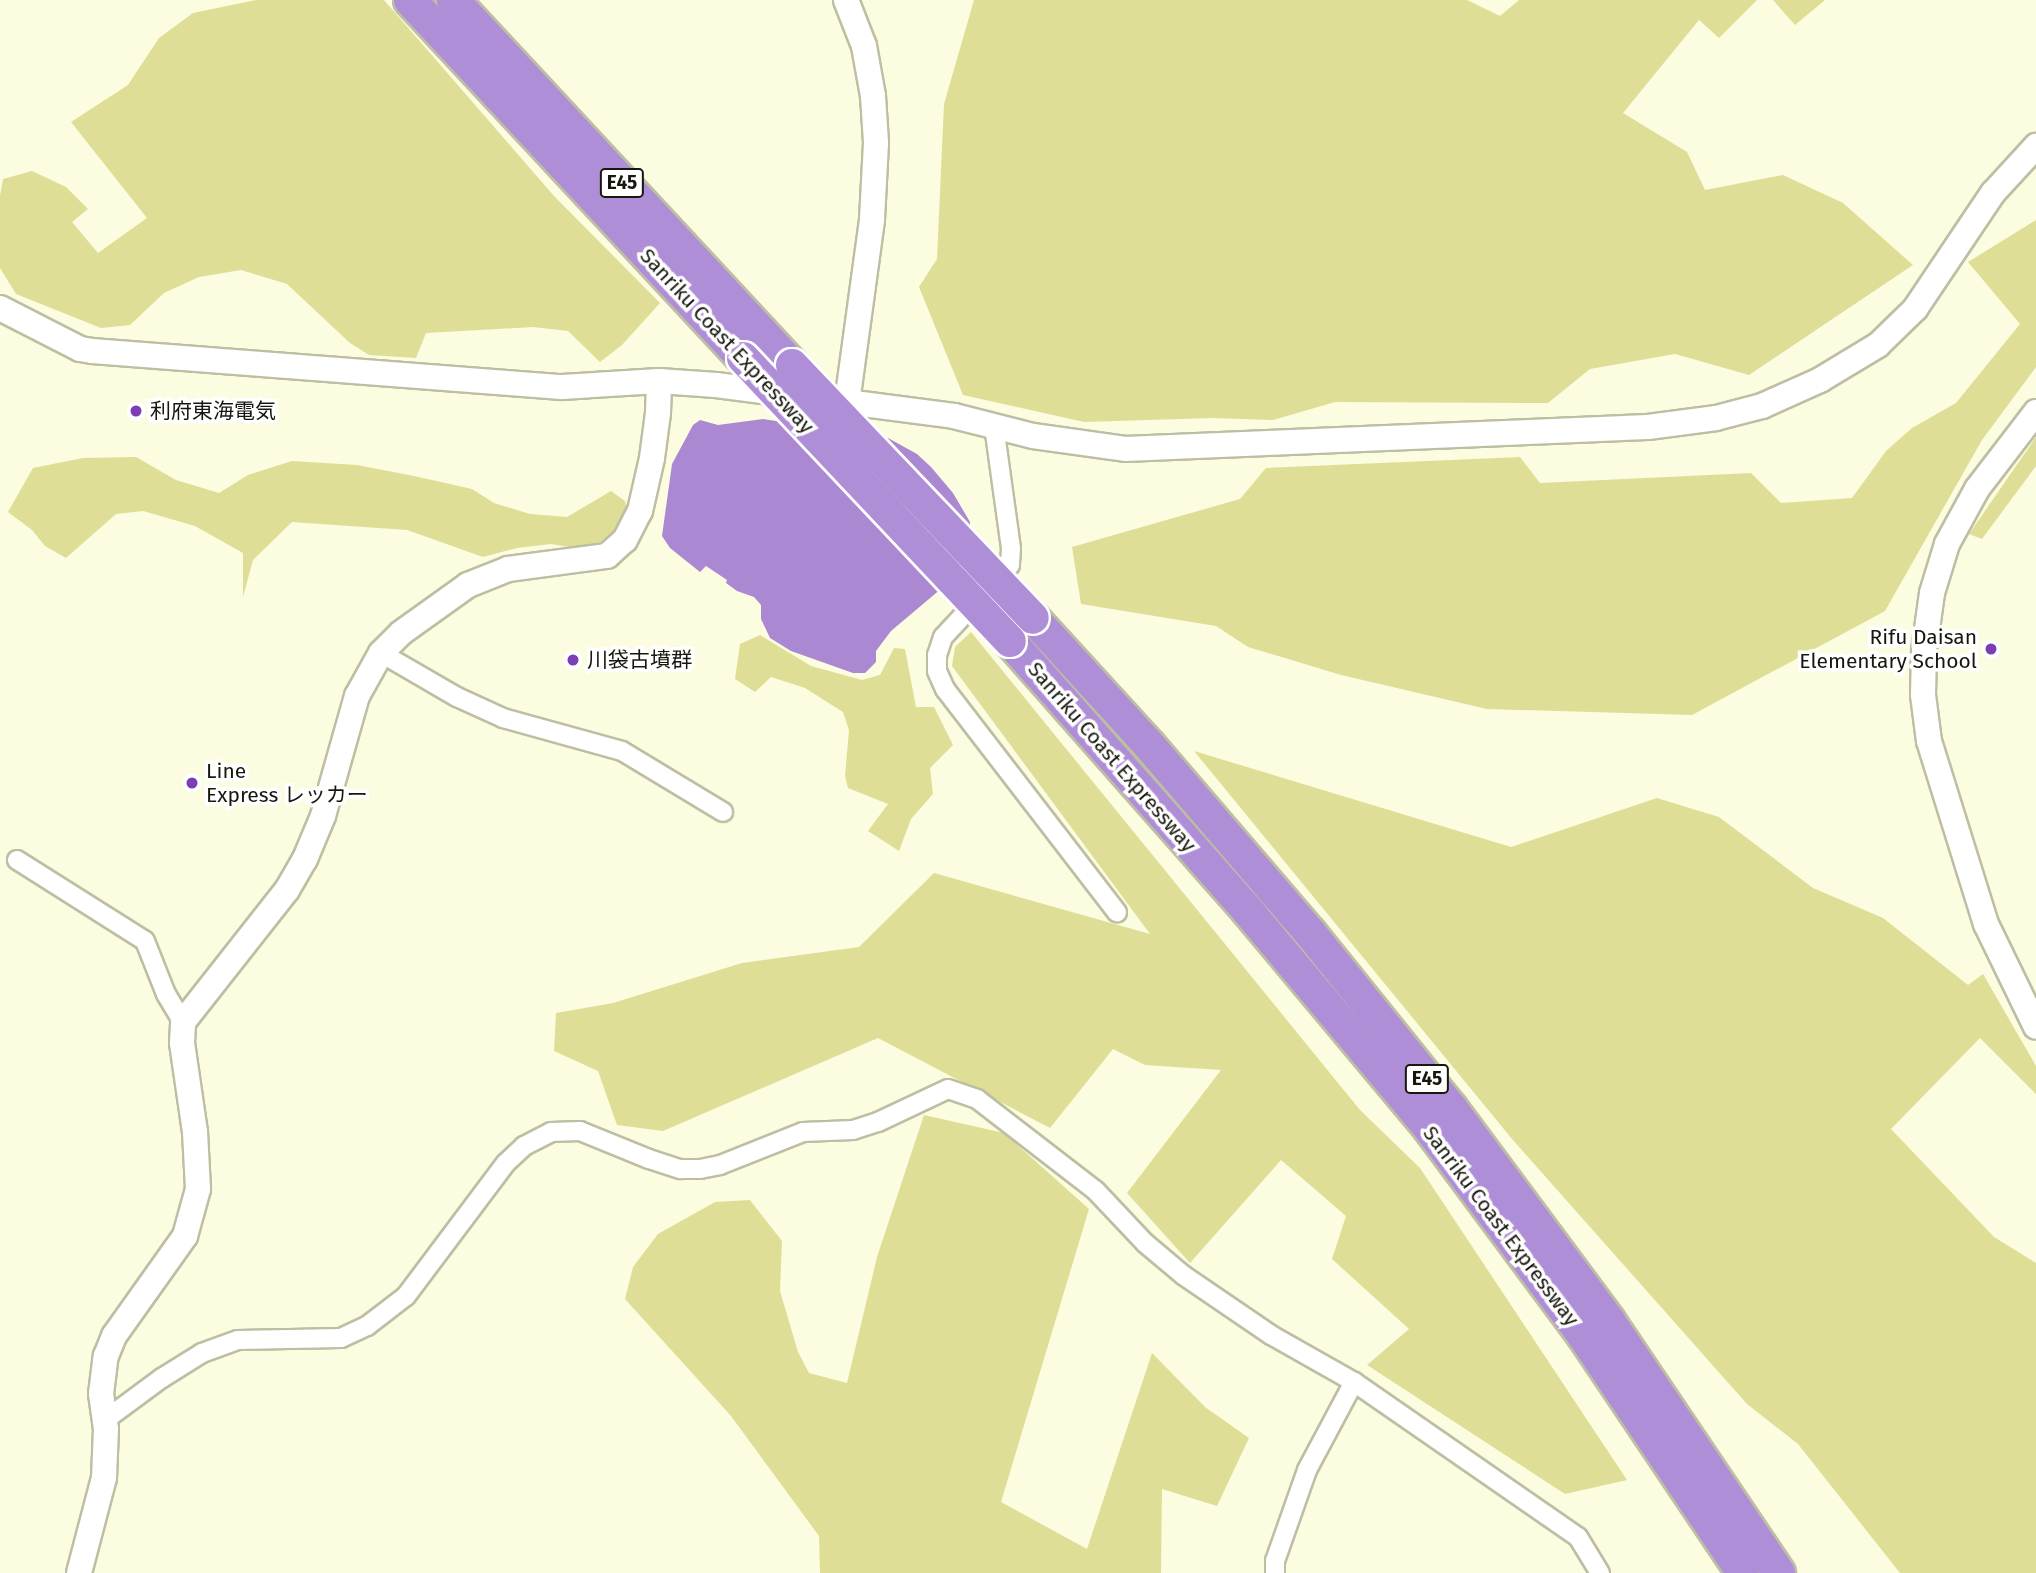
<!DOCTYPE html>
<meta charset="utf-8">
<style>
body{margin:0}
#map{position:relative;width:2036px;height:1573px;overflow:hidden;background:#fbfce0;font-family:"Fira Sans","Noto Sans JP",sans-serif}
div>[style]{position:absolute}
.green>*{inset:0;background:#dfde96}
.water>*{inset:0;background:#aa89d2}
.roads{filter:drop-shadow(2px 0 #bebea3) drop-shadow(-2px 0 #bebea3) drop-shadow(0 2px #bebea3) drop-shadow(0 -2px #bebea3)}
.street>*{height:18px;margin:-9px;padding:0 9px;transform-origin:9px;border-radius:9px;background:#fff}
.secondary>*{height:24px;margin:-12px;padding:0 12px;transform-origin:12px;border-radius:12px;background:#fff}
.highway>*{height:32px;margin:-16px;padding:0 16px;transform-origin:16px;border-radius:16px;background:#af8ed8}
.bridges{filter:drop-shadow(2px 0 #fff) drop-shadow(-2px 0 #fff) drop-shadow(0 2px #fff) drop-shadow(0 -2px #fff)}
.highway-bridge>*{height:32px;margin:-16px;padding:0 16px;transform-origin:16px;border-radius:16px;background:#af8ed8}
.dots>*{width:19px;height:19px;translate:-50% -50%;box-sizing:border-box;border:4px solid #fff;border-radius:50%}
span{translate:-50% -50%;white-space:nowrap;text-align:center;line-height:1.15;-webkit-text-stroke:7px #fff;paint-order:stroke}
.shield-label span{padding:2px 5px;background:#fff;border:2px solid;border-radius:5px;-webkit-text-stroke-width:0}
.shield-label{font-size:19px;color:#17170e;font-weight:700}
.street-label{font-size:21px;color:#17170e}
.poi-label{font-size:21px;color:#17170e}
.left{translate:0 -50%;text-align:left}
.right{translate:-100% -50%;text-align:right}
</style>
<div id="map">
<div class="green">
<div style="clip-path:polygon(256px 0,384px 0,554px 196px,660px 303px,622px 345px,600px 362px,568px 331px,533px 327px,426px 333px,416px 358px,369px 355px,350px 343px,287px 284px,241px 270px,199px 277px,164px 293px,130px 325px,101px 328px,16px 294px,0 268px,0 196px,3px 179px,32px 171px,66px 187px,88px 209px,72px 222px,98px 253px,147px 218px,71px 122px,128px 85px,159px 38px,193px 13px)"></div>
<div style="clip-path:polygon(974px 0,1467px 0,1500px 16px,1519px 0,1757px 0,1719px 38px,1699px 20px,1623px 113px,1687px 152px,1705px 190px,1783px 175px,1843px 203px,1913px 265px,1749px 375px,1675px 354px,1590px 369px,1548px 403px,1335px 402px,1273px 420px,1212px 418px,1084px 422px,963px 395px,919px 287px,937px 259px,944px 104px)"></div>
<div style="clip-path:polygon(1773px 0,1825px 0,1795px 25px)"></div>
<div style="clip-path:polygon(2036px 220px,2036px 367px,1982px 440px,1885px 611px,1692px 715px,1487px 709px,1341px 675px,1248px 647px,1216px 626px,1081px 604px,1072px 547px,1240px 499px,1266px 468px,1520px 457px,1540px 483px,1751px 473px,1781px 503px,1852px 498px,1886px 451px,1912px 428px,1956px 403px,2020px 324px,1968px 262px)"></div>
<div style="clip-path:polygon(2036px 437px,2036px 466px,1982px 539px,1969px 534px)"></div>
<div style="clip-path:polygon(136px 457px,176px 480px,219px 493px,248px 475px,292px 461px,357px 465px,414px 476px,472px 489px,494px 503px,530px 514px,567px 517px,611px 491px,625px 501px,627px 510px,617px 528px,600px 542px,581px 549px,551px 544px,517px 548px,483px 557px,407px 530px,292px 522px,253px 560px,243px 597px,243px 553px,195px 526px,143px 511px,116px 514px,66px 558px,45px 546px,32px 530px,8px 512px,33px 468px,83px 458px)"></div>
<div style="clip-path:polygon(971px 632px,1360px 1110px,1420px 1168px,1627px 1480px,1565px 1494px,1367px 1365px,1409px 1329px,1332px 1259px,1346px 1216px,1281px 1160px,1190px 1263px,1127px 1193px,1221px 1070px,1145px 1065px,1113px 1049px,1050px 1128px,878px 1038px,663px 1131px,617px 1125px,598px 1071px,554px 1051px,556px 1013px,613px 1003px,742px 963px,859px 947px,934px 873px,1150px 934px,952px 666px,955px 647px)"></div>
<div style="clip-path:polygon(760px 635px,811px 666px,862px 680px,880px 675px,894px 648px,905px 649px,916px 707px,934px 707px,953px 745px,930px 768px,933px 794px,911px 819px,899px 851px,868px 831px,888px 804px,848px 788px,845px 776px,849px 730px,843px 712px,805px 688px,771px 677px,755px 692px,735px 679px,740px 644px)"></div>
<div style="clip-path:polygon(1194px 751px,1511px 847px,1657px 798px,1719px 817px,1813px 888px,1883px 918px,1968px 985px,1983px 974px,2036px 1066px,2036px 1094px,1980px 1038px,1891px 1129px,1994px 1237px,2036px 1263px,2036px 1573px,1900px 1573px,1798px 1444px,1747px 1404px,1512px 1139px)"></div>
<div style="clip-path:polygon(924px 1115px,1004px 1133px,1089px 1209px,1001px 1502px,1087px 1549px,1152px 1353px,1205px 1407px,1249px 1438px,1217px 1506px,1162px 1489px,1161px 1573px,820px 1573px,819px 1536px,731px 1416px,625px 1299px,633px 1267px,658px 1234px,715px 1202px,750px 1200px,782px 1241px,780px 1291px,798px 1352px,809px 1373px,847px 1383px,877px 1257px)"></div>
</div>
<div class="water">
<div style="clip-path:polygon(763px 419px,888px 438px,917px 454px,931px 467px,953px 493px,970px 522px,970px 533px,942px 588px,891px 631px,876px 651px,876px 662px,865px 673px,853px 673px,791px 651px,770px 638px,761px 619px,761px 605px,754px 597px,737px 591px,726px 583px,727px 580px,706px 566px,700px 572px,670px 548px,662px 536px,672px 464px,693px 425px,700px 420px,718px 425px)"></div>
</div>
<div class="roads">
<div class="street">
<div style="left:994px;top:426px;width:124px;rotate:82.1deg"></div>
<div style="left:1011px;top:549px;width:16px;rotate:94deg"></div>
<div style="left:1010px;top:565px;width:98px;rotate:132.9deg"></div>
<div style="left:943px;top:637px;width:19px;rotate:108deg"></div>
<div style="left:937px;top:655px;width:16px;rotate:90deg"></div>
<div style="left:937px;top:671px;width:20px;rotate:66deg"></div>
<div style="left:945px;top:689px;width:282px;rotate:52.4deg"></div>
<div style="left:381px;top:653px;width:88px;rotate:30.1deg"></div>
<div style="left:457px;top:697px;width:51px;rotate:24.5deg"></div>
<div style="left:503px;top:718px;width:123px;rotate:15.5deg"></div>
<div style="left:622px;top:751px;width:118px;rotate:31.1deg"></div>
<div style="left:17px;top:860px;width:151px;rotate:32.3deg"></div>
<div style="left:145px;top:941px;width:57px;rotate:68.4deg"></div>
<div style="left:166px;top:994px;width:33px;rotate:59deg"></div>
<div style="left:105px;top:1420px;width:71px;rotate:-36.4deg"></div>
<div style="left:162px;top:1378px;width:47px;rotate:-32deg"></div>
<div style="left:202px;top:1353px;width:38px;rotate:-20deg"></div>
<div style="left:238px;top:1340px;width:103px;rotate:-1.1deg"></div>
<div style="left:341px;top:1338px;width:29px;rotate:-25deg"></div>
<div style="left:367px;top:1326px;width:49px;rotate:-37.6deg"></div>
<div style="left:406px;top:1296px;width:166px;rotate:-53.1deg"></div>
<div style="left:506px;top:1163px;width:25px;rotate:-43deg"></div>
<div style="left:524px;top:1146px;width:30px;rotate:-27deg"></div>
<div style="left:551px;top:1132px;width:29px;rotate:-2deg"></div>
<div style="left:580px;top:1131px;width:74px;rotate:22.1deg"></div>
<div style="left:649px;top:1159px;width:33px;rotate:18deg"></div>
<div style="left:680px;top:1169px;width:20px"></div>
<div style="left:700px;top:1169px;width:20px;rotate:-11deg"></div>
<div style="left:720px;top:1165px;width:89px;rotate:-21.7deg"></div>
<div style="left:803px;top:1132px;width:50px;rotate:-2.3deg"></div>
<div style="left:853px;top:1130px;width:26px;rotate:-18deg"></div>
<div style="left:878px;top:1122px;width:77px;rotate:-25.2deg"></div>
<div style="left:948px;top:1089px;width:31px;rotate:19deg"></div>
<div style="left:977px;top:1099px;width:150px;rotate:37.7deg"></div>
<div style="left:1096px;top:1191px;width:71px;rotate:46.7deg"></div>
<div style="left:1145px;top:1243px;width:50px;rotate:40.1deg"></div>
<div style="left:1183px;top:1275px;width:107px;rotate:34.3deg"></div>
<div style="left:1271px;top:1335px;width:95px;rotate:29.5deg"></div>
<div style="left:1275px;top:1573px;width:12px;rotate:-90deg"></div>
<div style="left:1275px;top:1561px;width:96px;rotate:-70.6deg"></div>
<div style="left:1307px;top:1470px;width:100px;rotate:-61.9deg"></div>
<div style="left:1354px;top:1382px;width:272px;rotate:34.7deg"></div>
<div style="left:1578px;top:1537px;width:42px;rotate:58.6deg"></div>
</div>
<div class="secondary">
<div style="left:846px;top:0;width:49px;rotate:68.6deg"></div>
<div style="left:864px;top:46px;width:51px;rotate:79.8deg"></div>
<div style="left:873px;top:96px;width:47px;rotate:86.3deg"></div>
<div style="left:876px;top:143px;width:77px;rotate:93deg"></div>
<div style="left:872px;top:220px;width:184px;rotate:97.8deg"></div>
<div style="left:0;top:308px;width:90px;rotate:27.1deg"></div>
<div style="left:80px;top:349px;width:12px;rotate:9deg"></div>
<div style="left:92px;top:351px;width:471px;rotate:4.4deg"></div>
<div style="left:562px;top:387px;width:97px;rotate:-3.5deg"></div>
<div style="left:659px;top:381px;width:57px;rotate:4deg"></div>
<div style="left:716px;top:385px;width:240px;rotate:7.4deg"></div>
<div style="left:954px;top:416px;width:81px;rotate:14.2deg"></div>
<div style="left:1033px;top:436px;width:93px;rotate:8deg"></div>
<div style="left:1125px;top:449px;width:523px;rotate:-2.41deg"></div>
<div style="left:1648px;top:427px;width:69px;rotate:-7.5deg"></div>
<div style="left:1716px;top:418px;width:48px;rotate:-14.6deg"></div>
<div style="left:1762px;top:406px;width:64px;rotate:-24.1deg"></div>
<div style="left:1820px;top:380px;width:68px;rotate:-31.1deg"></div>
<div style="left:1878px;top:345px;width:52px;rotate:-44.2deg"></div>
<div style="left:1915px;top:309px;width:140px;rotate:-56.1deg"></div>
<div style="left:1993px;top:193px;width:64px;rotate:-47.5deg"></div>
<div style="left:2036px;top:412px;width:97px;rotate:127.5deg"></div>
<div style="left:1977px;top:489px;width:63px;rotate:118.6deg"></div>
<div style="left:1947px;top:544px;width:51px;rotate:107deg"></div>
<div style="left:1932px;top:593px;width:59px;rotate:97.9deg"></div>
<div style="left:1924px;top:651px;width:44px;rotate:91.3deg"></div>
<div style="left:1923px;top:695px;width:46px;rotate:82.6deg"></div>
<div style="left:1929px;top:741px;width:192px;rotate:72.7deg"></div>
<div style="left:1986px;top:924px;width:114px;rotate:64.1deg"></div>
<div style="left:79px;top:1573px;width:98px;rotate:-75.3deg"></div>
<div style="left:104px;top:1478px;width:49px;rotate:-87.7deg"></div>
<div style="left:106px;top:1429px;width:35px;rotate:-98deg"></div>
<div style="left:101px;top:1394px;width:38px;rotate:-83deg"></div>
<div style="left:106px;top:1356px;width:22px;rotate:-68deg"></div>
<div style="left:114px;top:1336px;width:123px;rotate:-54.6deg"></div>
<div style="left:185px;top:1236px;width:49px;rotate:-74.5deg"></div>
<div style="left:198px;top:1189px;width:57px;rotate:-93deg"></div>
<div style="left:195px;top:1132px;width:90px;rotate:-98.3deg"></div>
<div style="left:182px;top:1043px;width:21px;rotate:-87deg"></div>
<div style="left:183px;top:1022px;width:168px;rotate:-51.8deg"></div>
<div style="left:287px;top:890px;width:36px;rotate:-60deg"></div>
<div style="left:305px;top:859px;width:47px;rotate:-67.3deg"></div>
<div style="left:323px;top:816px;width:125px;rotate:-74.2deg"></div>
<div style="left:357px;top:696px;width:49px;rotate:-60.8deg"></div>
<div style="left:381px;top:653px;width:28px;rotate:-45deg"></div>
<div style="left:401px;top:633px;width:82px;rotate:-35.6deg"></div>
<div style="left:468px;top:585px;width:43px;rotate:-21.8deg"></div>
<div style="left:508px;top:569px;width:100px;rotate:-7.5deg"></div>
<div style="left:607px;top:556px;width:24px;rotate:-42deg"></div>
<div style="left:625px;top:540px;width:33px;rotate:-63deg"></div>
<div style="left:640px;top:511px;width:54px;rotate:-77.2deg"></div>
<div style="left:652px;top:458px;width:45px;rotate:-82.4deg"></div>
<div style="left:658px;top:413px;width:32px;rotate:-88deg"></div>
</div>
<div class="highway">
<div style="left:410px;top:0;width:489px;rotate:47.1deg"></div>
<div style="left:453px;top:0;width:498px;rotate:47.1deg"></div>
<div style="left:1033px;top:618px;width:172px;rotate:47.6deg"></div>
<div style="left:1149px;top:745px;width:249px;rotate:49.4deg"></div>
<div style="left:1311px;top:934px;width:223px;rotate:51.2deg"></div>
<div style="left:1451px;top:1108px;width:265px;rotate:53.4deg"></div>
<div style="left:1609px;top:1321px;width:304px;rotate:56deg"></div>
<div style="left:1010px;top:641px;width:360px;rotate:48.6deg"></div>
<div style="left:1248px;top:911px;width:284px;rotate:50.1deg"></div>
<div style="left:1430px;top:1129px;width:257px;rotate:53.4deg"></div>
<div style="left:1583px;top:1335px;width:287px;rotate:56.1deg"></div>
</div>
</div>
<div class="bridges">
<div class="highway-bridge">
<div style="left:743px;top:358px;width:389px;rotate:46.7deg"></div>
<div style="left:792px;top:365px;width:349px;rotate:46.4deg"></div>
</div>
</div>
<div class="dots">
<div style="left:136px;top:411px;background:#7b3fb5"></div>
<div style="left:1991px;top:649px;background:#7b3fb5"></div>
<div style="left:573px;top:660px;background:#7b3fb5"></div>
<div style="left:192px;top:783px;background:#7b3fb5"></div>
</div>
<div class="shield-label">
<span style="left:622px;top:183px">E45</span>
<span style="left:1427px;top:1079px">E45</span>
</div>
<div class="street-label">
<span style="left:727px;top:341px;rotate:47deg">Sanriku Coast Expressway</span>
<span style="left:1112px;top:757px;rotate:49deg">Sanriku Coast Expressway</span>
<span style="left:1501px;top:1226px;rotate:53deg">Sanriku Coast Expressway</span>
</div>
<div class="poi-label">
<span class="left" style="left:150px;top:411px">利府東海電気</span>
<span class="right" style="left:1977px;top:649px">Rifu Daisan<br>Elementary School</span>
<span class="left" style="left:587px;top:660px">川袋古墳群</span>
<span class="left" style="left:206px;top:783px">Line<br>Express レッカー</span>
</div>
</div>
